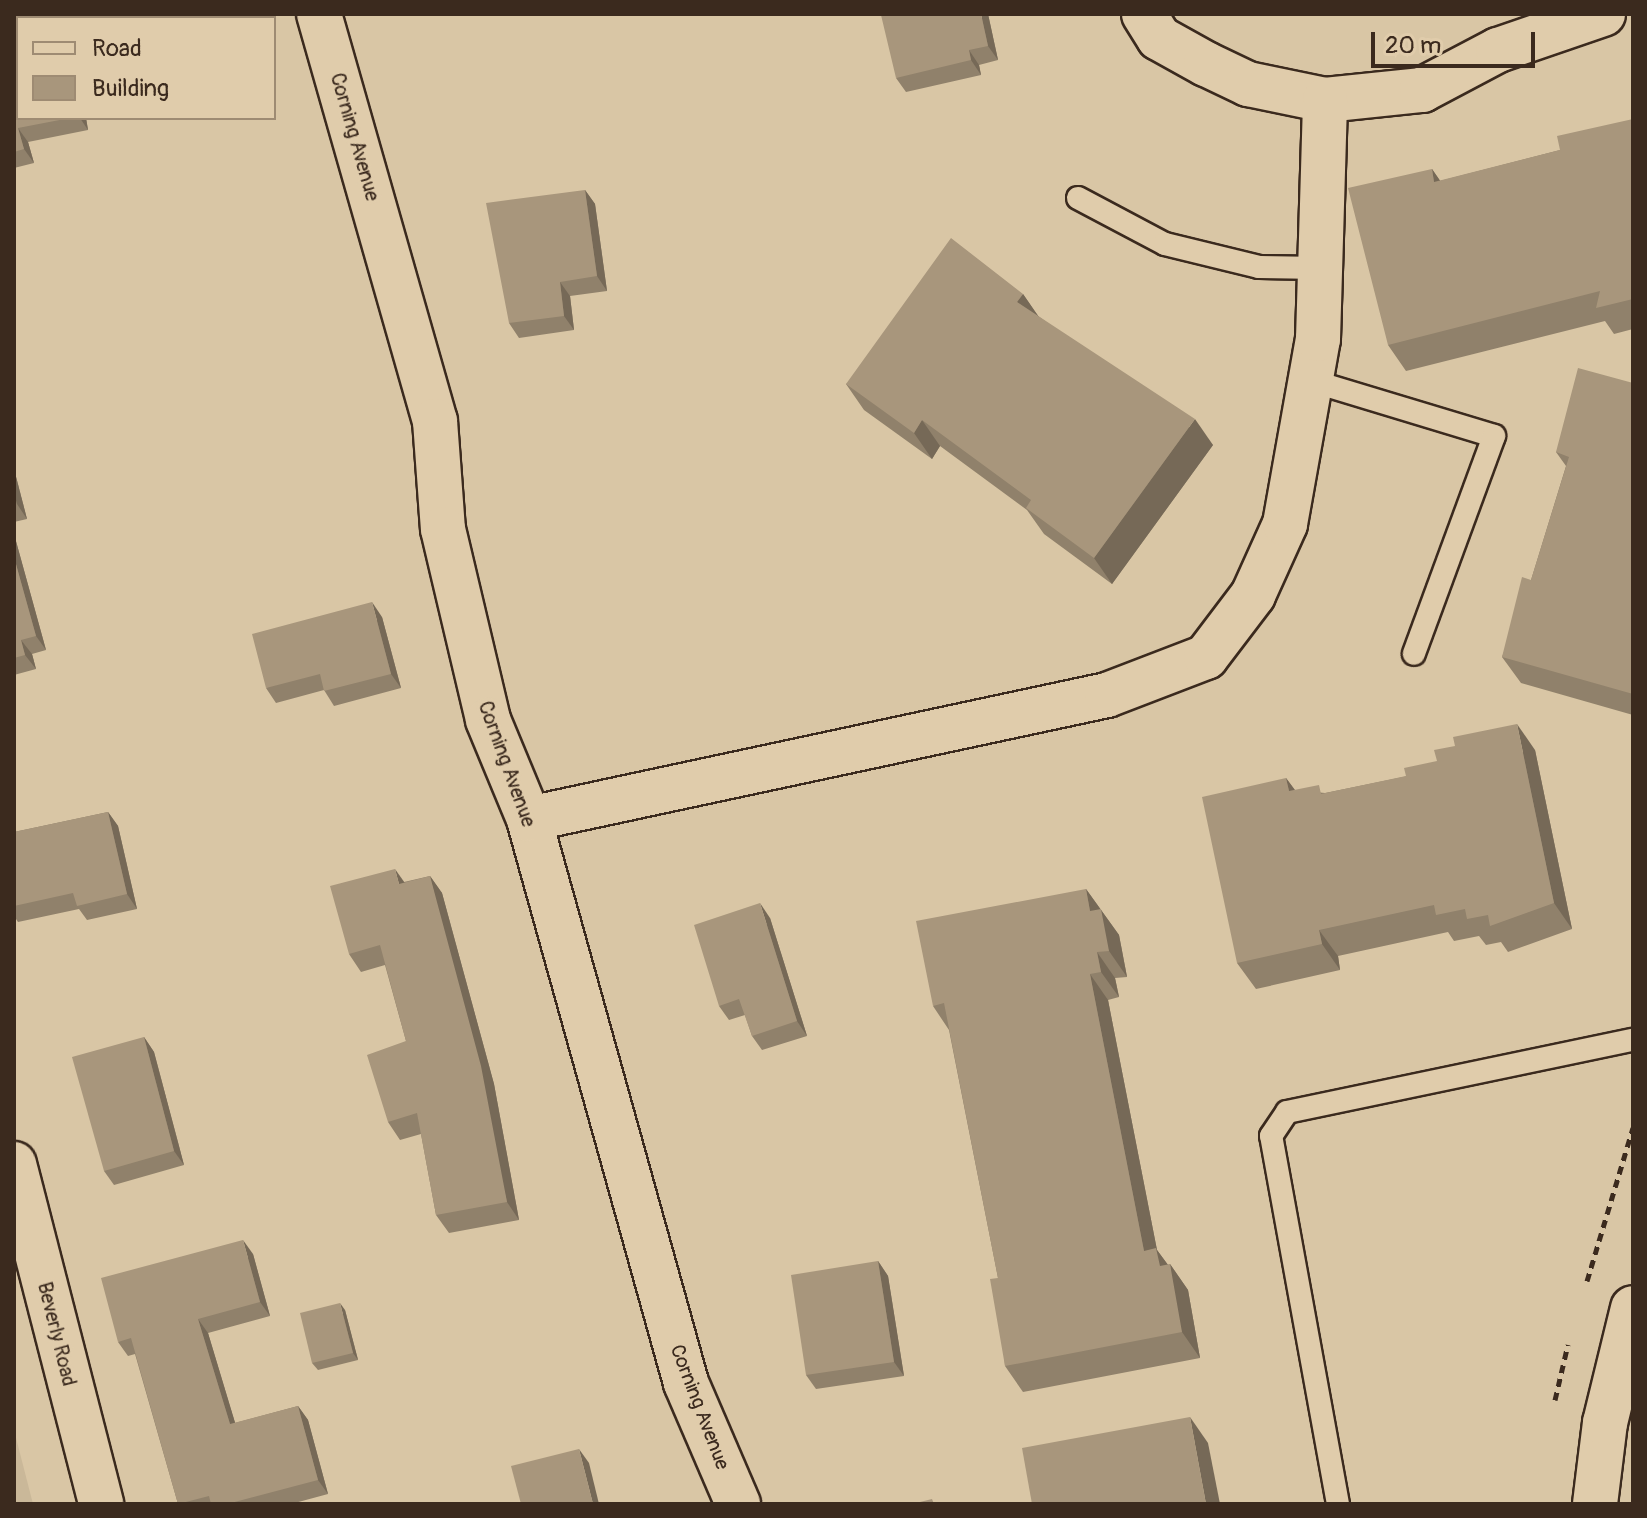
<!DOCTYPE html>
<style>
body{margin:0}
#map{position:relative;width:1647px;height:1518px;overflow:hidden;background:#d9c6a5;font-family:Pangolin,sans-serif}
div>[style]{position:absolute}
.built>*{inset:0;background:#cab899}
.path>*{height:5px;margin-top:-2.5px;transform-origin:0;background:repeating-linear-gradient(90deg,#3b2a1e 0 8px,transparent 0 14px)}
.roads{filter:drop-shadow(2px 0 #3b2a1e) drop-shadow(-2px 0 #3b2a1e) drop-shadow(0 2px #3b2a1e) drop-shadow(0 -2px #3b2a1e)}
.service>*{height:22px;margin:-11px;padding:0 11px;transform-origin:11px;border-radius:11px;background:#e0ccab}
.minor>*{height:44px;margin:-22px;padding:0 22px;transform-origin:22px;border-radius:22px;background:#e0ccab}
.wall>*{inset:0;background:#90816b}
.shaded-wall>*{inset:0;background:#766957}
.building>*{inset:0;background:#a8967c}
span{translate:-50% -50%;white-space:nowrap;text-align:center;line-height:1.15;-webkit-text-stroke:6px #e0ccab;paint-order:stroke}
.street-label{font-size:20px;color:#3b2a1e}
.frame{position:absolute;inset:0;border:16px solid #3b2a1e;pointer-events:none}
.legend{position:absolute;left:16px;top:16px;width:260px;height:104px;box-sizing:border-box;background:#e0ccab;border:2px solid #9e8b73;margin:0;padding:10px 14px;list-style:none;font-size:24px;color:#3b2a1e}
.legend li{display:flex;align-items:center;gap:16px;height:40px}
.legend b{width:40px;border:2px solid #9e8b73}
.scale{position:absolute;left:1371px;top:32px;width:164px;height:36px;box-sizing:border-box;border:4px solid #3b2a1e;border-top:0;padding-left:10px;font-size:24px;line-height:28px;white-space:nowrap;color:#3b2a1e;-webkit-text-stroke:6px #e0ccab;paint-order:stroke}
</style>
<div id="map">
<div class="built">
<div style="clip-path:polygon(14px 1430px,33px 1504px,14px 1504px)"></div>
</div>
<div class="path">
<div style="left:1587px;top:1281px;width:160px;rotate:-73.3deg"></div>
<div style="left:1555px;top:1400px;width:57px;rotate:-76.9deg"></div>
</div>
<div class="roads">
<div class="service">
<div style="left:1078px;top:198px;width:98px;rotate:27.9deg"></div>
<div style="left:1165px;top:244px;width:97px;rotate:13.7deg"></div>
<div style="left:1259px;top:267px;width:62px;rotate:0.9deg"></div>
<div style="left:1312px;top:381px;width:190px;rotate:16.8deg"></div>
<div style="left:1494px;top:436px;width:232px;rotate:110.2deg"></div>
<div style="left:1338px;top:1504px;width:374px;rotate:-100.3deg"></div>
<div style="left:1271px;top:1136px;width:29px;rotate:-56deg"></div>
<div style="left:1287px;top:1112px;width:353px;rotate:-11.8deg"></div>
</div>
<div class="minor">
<div style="left:319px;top:14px;width:423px;rotate:74.1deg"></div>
<div style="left:435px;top:421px;width:108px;rotate:85.8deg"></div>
<div style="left:443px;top:529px;width:196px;rotate:76.7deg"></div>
<div style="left:488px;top:720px;width:107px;rotate:67.5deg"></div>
<div style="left:529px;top:819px;width:585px;rotate:74.44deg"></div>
<div style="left:686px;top:1383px;width:132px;rotate:66.7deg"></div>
<div style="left:1144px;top:14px;width:28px;rotate:58deg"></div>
<div style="left:1159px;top:38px;width:54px;rotate:29deg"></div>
<div style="left:1206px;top:64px;width:47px;rotate:25.5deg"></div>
<div style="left:1248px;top:84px;width:79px;rotate:11.7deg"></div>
<div style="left:1325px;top:100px;width:98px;rotate:-5.9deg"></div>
<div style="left:1422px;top:90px;width:86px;rotate:-27.8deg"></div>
<div style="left:1498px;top:50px;width:111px;rotate:-18.9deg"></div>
<div style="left:529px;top:819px;width:591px;rotate:-12.11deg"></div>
<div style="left:1107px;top:695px;width:106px;rotate:-21deg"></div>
<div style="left:1206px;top:657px;width:78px;rotate:-52.8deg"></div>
<div style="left:1253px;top:595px;width:78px;rotate:-65.7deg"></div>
<div style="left:1285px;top:524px;width:188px;rotate:-79.9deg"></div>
<div style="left:1318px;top:339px;width:239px;rotate:-88.3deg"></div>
<div style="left:14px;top:1164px;width:351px;rotate:75.6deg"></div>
<div style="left:1595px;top:1504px;width:82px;rotate:-83deg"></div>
<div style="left:1605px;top:1423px;width:118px;rotate:-76.3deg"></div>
</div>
</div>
<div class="wall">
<div style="clip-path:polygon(14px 14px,122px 14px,122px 17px,117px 18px,18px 18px,18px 118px,86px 118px,88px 130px,28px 142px,34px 163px,14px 168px)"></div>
<div style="clip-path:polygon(988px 14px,998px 60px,979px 65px,981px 75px,906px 92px,896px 78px)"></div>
<div style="clip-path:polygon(1633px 119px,1633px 329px,1614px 334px,1605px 321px,1406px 371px,1388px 345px,1432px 169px,1440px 181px,1560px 150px)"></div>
<div style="clip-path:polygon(585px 190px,595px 204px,607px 291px,570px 296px,574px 330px,519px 338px,509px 323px)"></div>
<div style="clip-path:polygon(1023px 294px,1038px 316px,1213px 445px,1112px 584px,1044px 534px,1027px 510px,940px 446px,932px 459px,864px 410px,846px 384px)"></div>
<div style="clip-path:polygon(1633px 383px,1633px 715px,1521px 683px,1502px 657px,1531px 580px,1566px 466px,1556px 452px)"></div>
<div style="clip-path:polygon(14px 469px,27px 519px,14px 522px)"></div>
<div style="clip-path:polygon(14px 534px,46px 650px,32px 654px,36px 669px,14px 675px)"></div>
<div style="clip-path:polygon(382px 617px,401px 688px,334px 706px,324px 690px,276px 703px,266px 688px)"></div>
<div style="clip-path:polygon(1535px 750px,1572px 929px,1508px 952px,1501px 942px,1486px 945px,1479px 936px,1454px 941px,1448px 932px,1338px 956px,1340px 970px,1256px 989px,1237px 963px,1286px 778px,1295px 790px,1325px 793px)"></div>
<div style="clip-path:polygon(108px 812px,118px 826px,137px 909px,87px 920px,79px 909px,18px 922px,14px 916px,14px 832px)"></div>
<div style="clip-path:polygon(430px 876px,442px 893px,494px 1084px,519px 1220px,449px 1233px,436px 1215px,421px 1134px,400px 1140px,388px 1122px,406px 1041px,385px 965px,361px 972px,349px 954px,404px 882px)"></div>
<div style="clip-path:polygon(1086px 889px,1119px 935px,1127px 977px,1115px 978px,1119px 997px,1108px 1000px,1157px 1250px,1168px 1265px,1170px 1264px,1188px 1290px,1200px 1358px,1023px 1392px,1005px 1366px,998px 1278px,949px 1030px,933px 1006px)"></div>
<div style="clip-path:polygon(770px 918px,807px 1036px,762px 1050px,752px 1036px,745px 1015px,729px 1020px,719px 1006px)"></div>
<div style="clip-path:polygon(144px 1037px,154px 1052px,184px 1165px,114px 1185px,104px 1171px)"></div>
<div style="clip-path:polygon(253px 1254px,270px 1316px,208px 1333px,235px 1423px,298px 1406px,308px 1420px,328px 1494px,291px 1504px,178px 1504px,135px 1354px,128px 1356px,118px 1342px)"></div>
<div style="clip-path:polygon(878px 1261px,888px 1276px,904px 1376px,816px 1389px,806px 1375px)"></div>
<div style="clip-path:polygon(345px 1310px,358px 1360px,318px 1370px,312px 1363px)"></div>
</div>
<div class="shaded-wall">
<div style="clip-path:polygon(981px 14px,988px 14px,998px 60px,988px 46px)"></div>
<div style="clip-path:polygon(969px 50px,979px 65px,981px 75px,971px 60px)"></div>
<div style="clip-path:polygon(80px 118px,86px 118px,88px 130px)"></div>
<div style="clip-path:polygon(18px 128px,28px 142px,34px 163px,24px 149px)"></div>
<div style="clip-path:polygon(1432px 169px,1450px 195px,1434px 182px)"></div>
<div style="clip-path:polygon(585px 190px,595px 204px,607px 291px,597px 276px)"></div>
<div style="clip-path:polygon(560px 282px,570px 296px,574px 330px,564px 316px)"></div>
<div style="clip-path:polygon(1023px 294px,1041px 320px,1017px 302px)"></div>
<div style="clip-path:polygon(1195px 419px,1213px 445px,1112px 584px,1094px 558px)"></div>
<div style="clip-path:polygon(922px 420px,940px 446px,932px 459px,914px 433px)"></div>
<div style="clip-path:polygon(14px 469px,27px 519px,17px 504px,14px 494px)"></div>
<div style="clip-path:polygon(14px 534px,46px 650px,36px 636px,14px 557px)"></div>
<div style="clip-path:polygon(372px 602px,382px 617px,401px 688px,391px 674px)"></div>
<div style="clip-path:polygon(21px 640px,32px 654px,36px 669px,25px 655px)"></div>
<div style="clip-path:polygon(1517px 724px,1535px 750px,1572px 929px,1554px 903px)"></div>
<div style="clip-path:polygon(1286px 778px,1305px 804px,1289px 791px)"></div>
<div style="clip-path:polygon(108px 812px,118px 826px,137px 909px,127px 894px)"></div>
<div style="clip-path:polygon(395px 869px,407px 886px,399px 884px)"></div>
<div style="clip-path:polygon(430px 876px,442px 893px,494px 1084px,519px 1220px,507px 1202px)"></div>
<div style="clip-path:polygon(1086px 889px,1119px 935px,1127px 977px,1109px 951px,1090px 911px)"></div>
<div style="clip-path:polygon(760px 903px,770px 918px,807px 1036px,797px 1021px)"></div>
<div style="clip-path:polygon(1319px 930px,1338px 956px,1340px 970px,1322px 944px)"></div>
<div style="clip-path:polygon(1097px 952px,1115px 978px,1119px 997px,1101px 972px)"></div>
<div style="clip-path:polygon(1090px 974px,1108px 1000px,1157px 1250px,1171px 1269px,1170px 1264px,1188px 1290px,1200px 1358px,1182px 1332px,1144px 1251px)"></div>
<div style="clip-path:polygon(144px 1037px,154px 1052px,184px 1165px,174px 1151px)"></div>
<div style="clip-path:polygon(243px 1240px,253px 1254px,270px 1316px,260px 1302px)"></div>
<div style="clip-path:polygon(878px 1261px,888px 1276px,904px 1376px,894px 1362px)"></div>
<div style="clip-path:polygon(340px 1303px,345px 1310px,358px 1360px,353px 1353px)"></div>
<div style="clip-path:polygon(198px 1319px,208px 1333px,240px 1439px,230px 1424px)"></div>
<div style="clip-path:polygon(298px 1406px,308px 1420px,328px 1494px,318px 1480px)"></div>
<div style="clip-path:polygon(1190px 1417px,1208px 1443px,1220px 1504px,1206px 1504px)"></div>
<div style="clip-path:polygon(579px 1449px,589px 1463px,599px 1504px,593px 1504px)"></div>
</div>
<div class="building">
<div style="clip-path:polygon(14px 14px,72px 14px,73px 18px,18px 18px,18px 118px,70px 118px,18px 128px,24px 149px,14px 152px)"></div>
<div style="clip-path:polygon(886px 14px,981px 14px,988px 46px,969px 50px,971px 60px,896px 78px,881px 15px)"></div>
<div style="clip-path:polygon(1633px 119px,1633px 299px,1596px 308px,1600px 291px,1388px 345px,1348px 188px,1432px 169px,1434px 182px,1560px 150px,1557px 136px)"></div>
<div style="clip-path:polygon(585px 190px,597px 276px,560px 282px,564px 316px,509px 323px,486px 203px)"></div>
<div style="clip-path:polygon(951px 238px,1023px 294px,1017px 302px,1195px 419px,1094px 558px,1026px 508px,1031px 500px,922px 420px,914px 433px,846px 384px)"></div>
<div style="clip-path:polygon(1578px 368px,1633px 383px,1633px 694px,1502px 657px,1522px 577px,1531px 580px,1569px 457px,1556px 452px)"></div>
<div style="clip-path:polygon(14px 557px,36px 636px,21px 640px,25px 655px,14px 658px)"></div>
<div style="clip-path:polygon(372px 602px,391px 674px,324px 691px,320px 674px,266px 688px,252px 634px)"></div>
<div style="clip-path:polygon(1517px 724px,1554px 903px,1490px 926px,1488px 915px,1467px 919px,1465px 909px,1436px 915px,1434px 905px,1319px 930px,1322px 944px,1237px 963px,1202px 797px,1286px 778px,1289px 791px,1319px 785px,1321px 794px,1406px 776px,1404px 768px,1437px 761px,1434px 750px,1455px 746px,1453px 737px)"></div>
<div style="clip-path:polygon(108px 812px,127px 894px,77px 906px,73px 893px,14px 906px,14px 832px)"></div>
<div style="clip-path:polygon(395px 869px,399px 884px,430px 876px,481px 1066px,507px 1202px,436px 1215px,417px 1113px,388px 1122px,367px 1055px,406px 1041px,380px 945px,349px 954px,330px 886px)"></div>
<div style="clip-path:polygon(1086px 889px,1090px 911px,1101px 909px,1109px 951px,1097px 952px,1101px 972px,1090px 974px,1144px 1251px,1156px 1248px,1160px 1266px,1170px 1264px,1182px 1332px,1005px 1366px,990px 1279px,998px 1278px,944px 1003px,933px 1006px,916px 921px)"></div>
<div style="clip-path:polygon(760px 903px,797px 1021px,752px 1036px,739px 999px,719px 1006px,694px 925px)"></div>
<div style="clip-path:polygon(144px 1037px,174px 1151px,104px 1171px,72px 1057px)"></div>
<div style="clip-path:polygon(243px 1240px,260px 1302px,198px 1319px,230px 1424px,298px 1406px,318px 1480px,227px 1504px,211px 1504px,209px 1496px,178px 1504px,131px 1338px,118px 1342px,101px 1278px)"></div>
<div style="clip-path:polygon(878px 1261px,894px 1362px,806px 1375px,791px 1275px)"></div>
<div style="clip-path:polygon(340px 1303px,353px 1353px,312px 1363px,300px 1313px)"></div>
<div style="clip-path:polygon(1190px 1417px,1206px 1504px,1032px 1504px,1022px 1448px)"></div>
<div style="clip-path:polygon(579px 1449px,593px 1504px,521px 1504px,511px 1466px)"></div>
<div style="clip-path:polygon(932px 1499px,934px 1504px,912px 1504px)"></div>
</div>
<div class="street-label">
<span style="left:355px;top:137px;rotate:74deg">Corning Avenue</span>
<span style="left:507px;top:764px;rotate:70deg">Corning Avenue</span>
<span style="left:57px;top:1334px;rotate:76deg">Beverly Road</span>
<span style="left:700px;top:1407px;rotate:69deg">Corning Avenue</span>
</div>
<div class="frame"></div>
<ul class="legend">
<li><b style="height:10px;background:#e0ccab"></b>Road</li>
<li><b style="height:22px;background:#a8967c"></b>Building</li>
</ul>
<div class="scale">20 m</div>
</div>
